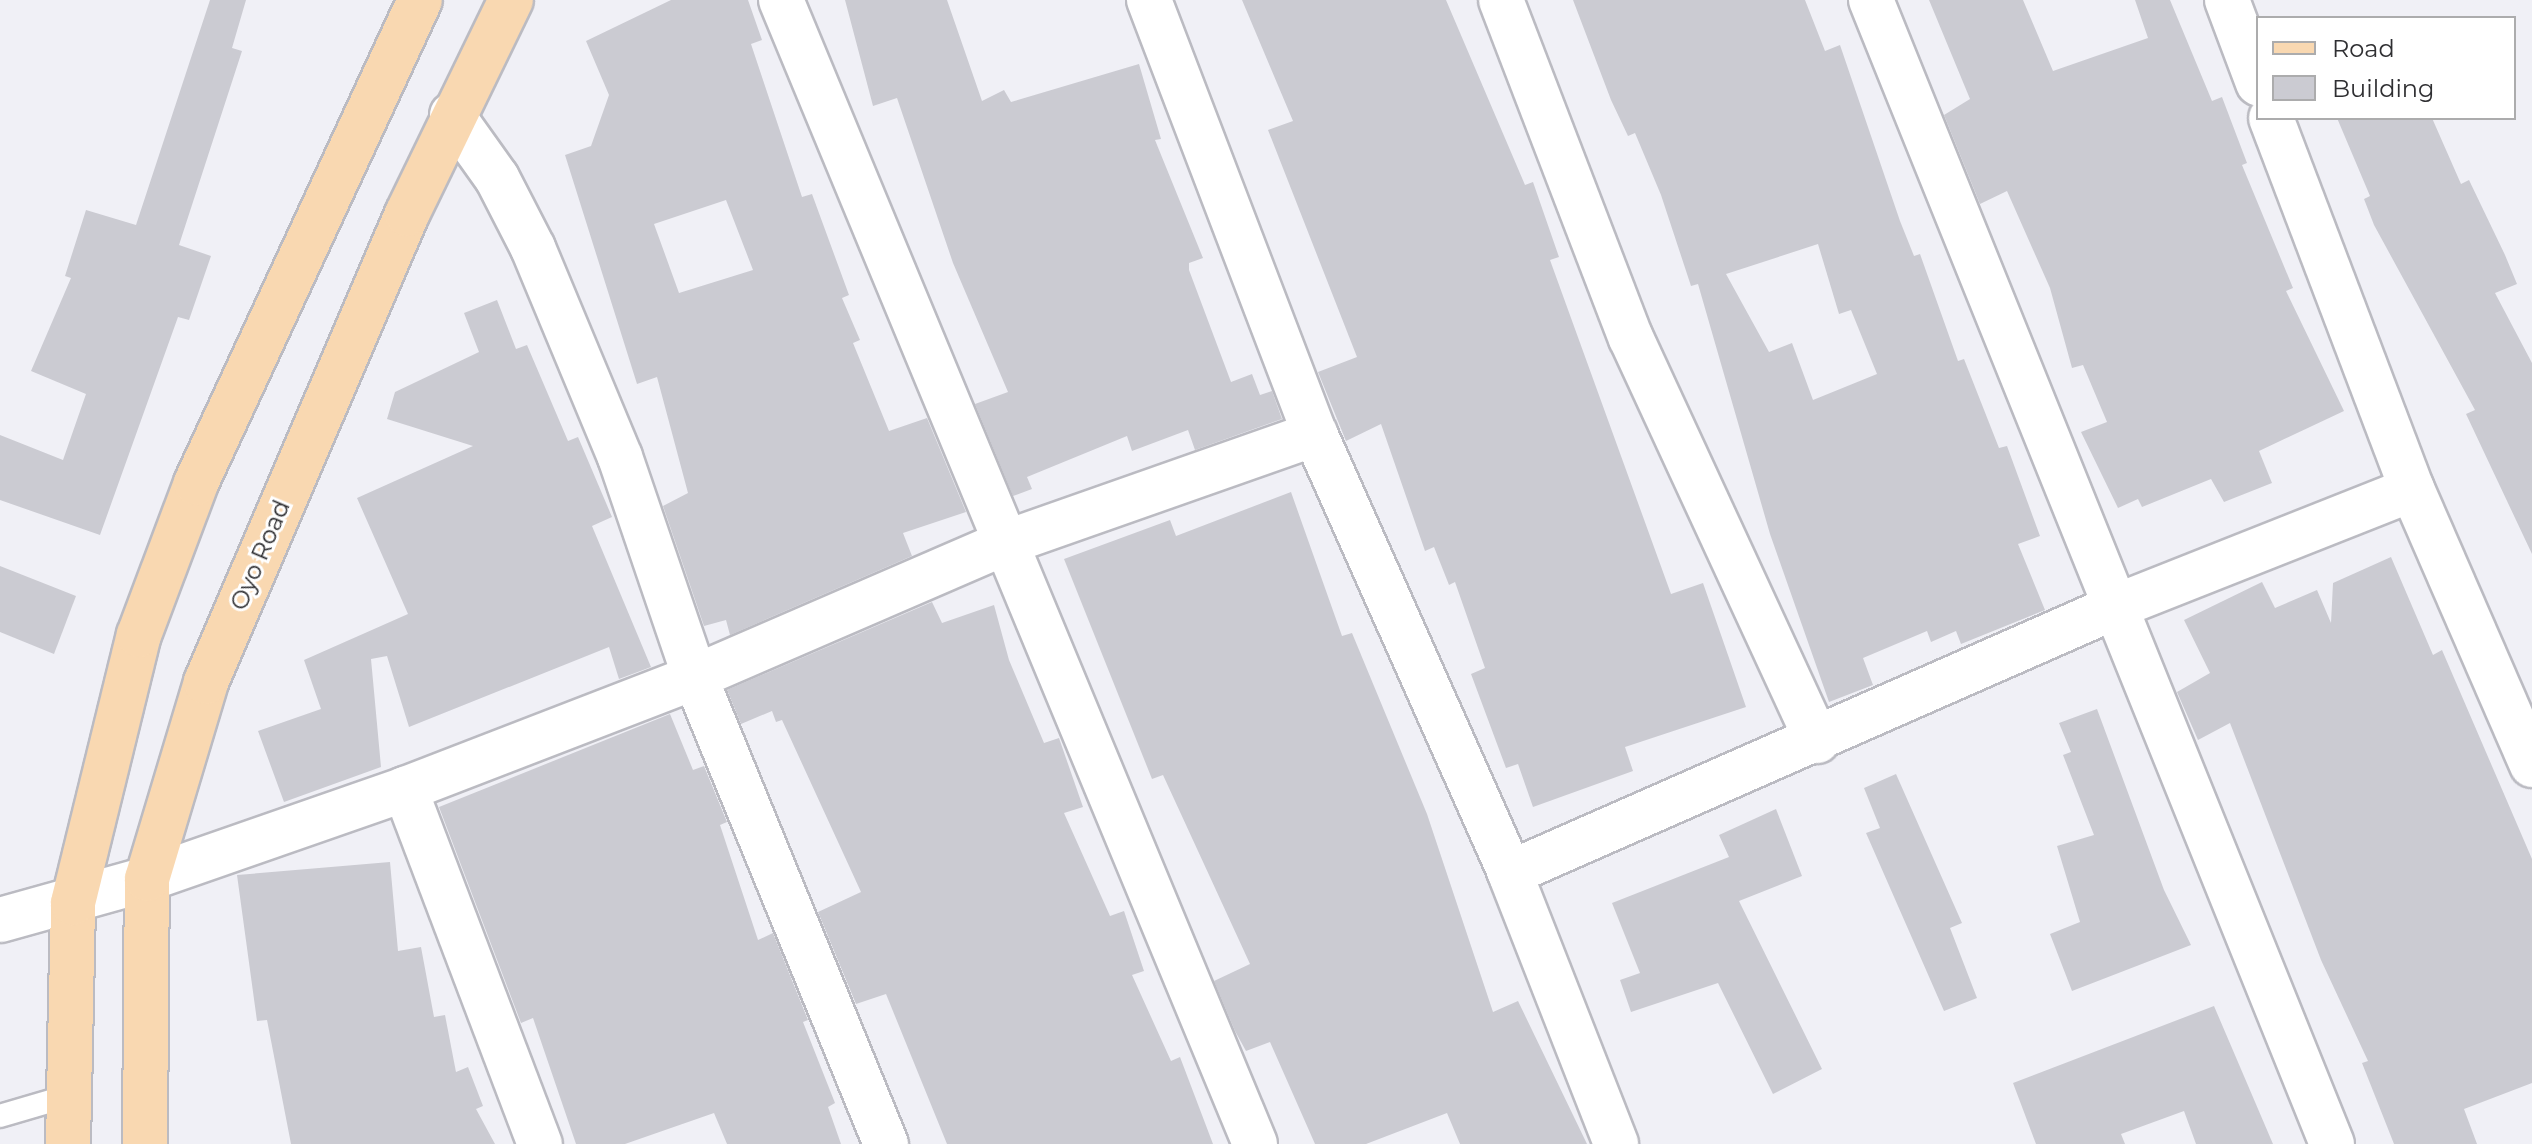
<!DOCTYPE html>
<style>
body{margin:0}
#map{position:relative;width:2532px;height:1144px;overflow:hidden;background:#f0f0f6;font-family:Montserrat,sans-serif}
div>[style]{position:absolute}
.building>*{inset:0;background:#cbcbd2}
.roads{filter:drop-shadow(2px 0 #bbbbc2) drop-shadow(-2px 0 #bbbbc2) drop-shadow(0 2px #bbbbc2) drop-shadow(0 -2px #bbbbc2)}
.lane>*{height:22px;margin:-11px;padding:0 11px;transform-origin:11px;border-radius:11px;background:#fff}
.street>*{height:44px;margin:-22px;padding:0 22px;transform-origin:22px;border-radius:22px;background:#fff}
.primary>*{height:44px;margin:-22px;padding:0 22px;transform-origin:22px;border-radius:22px;background:#f9d8b1}
span{translate:-50% -50%;white-space:nowrap;text-align:center;line-height:1.15;-webkit-text-stroke:6px #fff;paint-order:stroke}
.street-label{font-size:24px;color:#2f2f32}
.legend{position:absolute;left:2256px;top:16px;width:260px;height:104px;box-sizing:border-box;background:#fff;border:2px solid #acacad;margin:0;padding:10px 14px;list-style:none;font-size:24px;color:#2f2f32}
.legend li{display:flex;align-items:center;gap:16px;height:40px}
.legend b{width:40px;border:2px solid #acacad}
</style>
<div id="map">
<div class="building">
<div style="clip-path:polygon(210px 0,246px 0,232px 48px,242px 51px,179px 245px,211px 256px,189px 320px,178px 317px,100px 535px,0 500px,0 435px,63px 460px,86px 394px,31px 371px,71px 278px,65px 276px,86px 210px,136px 225px)"></div>
<div style="clip-path:polygon(evenodd,671px 0,748px 0,762px 40px,751px 44px,802px 197px,812px 194px,849px 295px,842px 298px,860px 340px,853px 343px,889px 431px,927px 418px,966px 512px,903px 533px,912px 556px,730px 635px,726px 620px,704px 626px,663px 506px,688px 493px,657px 377px,637px 384px,565px 155px,591px 146px,609px 95px,586px 41px,671px 0,726px 200px,753px 270px,679px 293px,654px 224px,726px 200px)"></div>
<div style="clip-path:polygon(845px 0,947px 0,982px 101px,1004px 90px,1011px 102px,1139px 64px,1161px 139px,1155px 140px,1203px 258px,1189px 263px,1189px 270px,1231px 382px,1252px 374px,1260px 395px,1272px 391px,1282px 419px,1195px 450px,1188px 430px,1132px 451px,1127px 436px,1027px 477px,1032px 489px,1013px 496px,975px 404px,1008px 392px,953px 263px,897px 98px,873px 106px)"></div>
<div style="clip-path:polygon(1242px 0,1446px 0,1525px 185px,1533px 182px,1559px 257px,1550px 260px,1671px 594px,1703px 583px,1746px 707px,1625px 747px,1633px 771px,1533px 807px,1518px 764px,1506px 768px,1471px 674px,1485px 668px,1455px 582px,1449px 585px,1434px 547px,1425px 551px,1381px 424px,1346px 441px,1318px 372px,1357px 357px,1268px 130px,1293px 121px)"></div>
<div style="clip-path:polygon(evenodd,1573px 0,1805px 0,1825px 51px,1840px 45px,1900px 221px,1914px 256px,1920px 254px,1958px 361px,1964px 359px,1999px 448px,2007px 446px,2040px 536px,2018px 544px,2045px 610px,1961px 644px,1956px 631px,1931px 642px,1927px 631px,1863px 658px,1873px 685px,1829px 702px,1770px 534px,1698px 284px,1691px 286px,1661px 195px,1635px 133px,1628px 136px,1611px 100px,1573px 0,1818px 244px,1839px 314px,1851px 310px,1877px 374px,1813px 400px,1792px 343px,1769px 352px,1726px 274px,1818px 244px)"></div>
<div style="clip-path:polygon(1929px 0,2023px 0,2053px 71px,2148px 38px,2135px 0,2170px 0,2212px 101px,2222px 97px,2247px 163px,2242px 165px,2293px 288px,2286px 291px,2344px 411px,2259px 451px,2272px 483px,2224px 502px,2211px 479px,2142px 507px,2138px 499px,2118px 508px,2081px 432px,2107px 422px,2083px 365px,2072px 368px,2050px 288px,2007px 191px,1980px 204px,1944px 115px,1970px 99px)"></div>
<div style="clip-path:polygon(2337px 118px,2432px 118px,2461px 184px,2469px 180px,2505px 255px,2517px 284px,2495px 293px,2532px 363px,2532px 554px,2466px 414px,2475px 410px,2374px 225px,2364px 199px,2370px 196px)"></div>
<div style="clip-path:polygon(497px 300px,516px 349px,527px 345px,568px 441px,578px 437px,612px 517px,592px 526px,651px 667px,619px 679px,609px 647px,409px 727px,387px 656px,371px 659px,381px 767px,284px 802px,258px 731px,321px 709px,304px 660px,408px 614px,357px 498px,473px 446px,387px 419px,395px 392px,479px 352px,464px 313px)"></div>
<div style="clip-path:polygon(1291px 492px,1342px 636px,1352px 633px,1427px 814px,1493px 1012px,1518px 1001px,1587px 1144px,1460px 1144px,1447px 1113px,1366px 1144px,1315px 1144px,1270px 1042px,1246px 1051px,1235px 1031px,1214px 981px,1250px 964px,1163px 775px,1152px 779px,1064px 559px,1170px 520px,1176px 536px)"></div>
<div style="clip-path:polygon(2391px 557px,2433px 655px,2442px 650px,2532px 859px,2532px 1083px,2464px 1109px,2477px 1144px,2394px 1144px,2362px 1063px,2368px 1061px,2321px 960px,2230px 723px,2198px 740px,2177px 692px,2210px 673px,2184px 620px,2262px 582px,2275px 608px,2317px 590px,2331px 623px,2333px 583px)"></div>
<div style="clip-path:polygon(0 566px,76px 596px,54px 654px,0 632px)"></div>
<div style="clip-path:polygon(932px 602px,942px 623px,994px 605px,1009px 660px,1044px 743px,1059px 738px,1083px 807px,1064px 813px,1110px 916px,1124px 911px,1144px 971px,1132px 975px,1171px 1061px,1180px 1057px,1213px 1144px,947px 1144px,886px 994px,856px 1004px,818px 912px,861px 892px,782px 720px,776px 722px,772px 711px,741px 724px,727px 690px)"></div>
<div style="clip-path:polygon(2097px 709px,2164px 890px,2191px 945px,2072px 991px,2050px 934px,2080px 922px,2057px 846px,2094px 835px,2063px 755px,2071px 752px,2059px 723px)"></div>
<div style="clip-path:polygon(670px 714px,693px 770px,704px 766px,727px 822px,720px 825px,758px 940px,773px 933px,808px 1020px,803px 1022px,835px 1103px,828px 1107px,841px 1144px,727px 1144px,714px 1113px,625px 1144px,576px 1144px,533px 1018px,521px 1023px,439px 807px)"></div>
<div style="clip-path:polygon(1896px 774px,1962px 923px,1950px 928px,1977px 998px,1944px 1011px,1866px 833px,1880px 828px,1864px 788px)"></div>
<div style="clip-path:polygon(1776px 809px,1802px 876px,1739px 901px,1822px 1069px,1773px 1094px,1718px 983px,1631px 1012px,1620px 980px,1640px 973px,1612px 903px,1729px 857px,1719px 835px)"></div>
<div style="clip-path:polygon(390px 862px,398px 951px,421px 947px,434px 1017px,445px 1015px,456px 1072px,468px 1067px,483px 1106px,476px 1109px,495px 1144px,291px 1144px,267px 1020px,257px 1021px,237px 875px)"></div>
<div style="clip-path:polygon(2214px 1006px,2273px 1144px,2196px 1144px,2184px 1111px,2121px 1134px,2125px 1144px,2036px 1144px,2013px 1083px)"></div>
</div>
<div class="roads">
<div class="lane">
<div style="left:0;top:1116px;width:71px;rotate:-16.4deg"></div>
</div>
<div class="street">
<div style="left:781px;top:0;width:1238px;rotate:67.49deg"></div>
<div style="left:1149px;top:0;width:465px;rotate:69.1deg"></div>
<div style="left:1315px;top:434px;width:480px;rotate:66deg"></div>
<div style="left:1510px;top:873px;width:291px;rotate:68.6deg"></div>
<div style="left:1501px;top:0;width:362px;rotate:69deg"></div>
<div style="left:1631px;top:338px;width:444px;rotate:65.2deg"></div>
<div style="left:1871px;top:0;width:1233px;rotate:68.05deg"></div>
<div style="left:2227px;top:0;width:89px;rotate:69.5deg"></div>
<div style="left:452px;top:115px;width:77px;rotate:54.5deg"></div>
<div style="left:497px;top:178px;width:79px;rotate:62.8deg"></div>
<div style="left:533px;top:248px;width:226px;rotate:67.4deg"></div>
<div style="left:620px;top:457px;width:232px;rotate:71.2deg"></div>
<div style="left:695px;top:677px;width:505px;rotate:67.76deg"></div>
<div style="left:2271px;top:118px;width:397px;rotate:69.2deg"></div>
<div style="left:2412px;top:489px;width:301px;rotate:66.5deg"></div>
<div style="left:405px;top:789px;width:380px;rotate:69.2deg"></div>
<div style="left:1510px;top:873px;width:663px;rotate:-23.74deg"></div>
<div style="left:2117px;top:606px;width:317px;rotate:-21.6deg"></div>
<div style="left:0;top:920px;width:153px;rotate:-15.6deg"></div>
<div style="left:147px;top:879px;width:273px;rotate:-19.2deg"></div>
<div style="left:405px;top:789px;width:311px;rotate:-21.1deg"></div>
<div style="left:695px;top:677px;width:338px;rotate:-23.4deg"></div>
<div style="left:1005px;top:543px;width:329px;rotate:-19.4deg"></div>
</div>
<div class="primary">
<div style="left:68px;top:1144px;width:241px;rotate:-88.8deg"></div>
<div style="left:73px;top:903px;width:276px;rotate:-76.2deg"></div>
<div style="left:139px;top:635px;width:162px;rotate:-69.4deg"></div>
<div style="left:196px;top:483px;width:532px;rotate:-65.12deg"></div>
<div style="left:145px;top:1144px;width:265px;rotate:-89.6deg"></div>
<div style="left:147px;top:879px;width:206px;rotate:-73.3deg"></div>
<div style="left:206px;top:682px;width:509px;rotate:-66.76deg"></div>
<div style="left:407px;top:214px;width:238px;rotate:-64.1deg"></div>
</div>
</div>
<div class="street-label">
<span style="left:260px;top:555px;rotate:-67deg">Oyo Road</span>
</div>
<ul class="legend">
<li><b style="height:10px;background:#f9d8b1"></b>Road</li>
<li><b style="height:22px;background:#cbcbd2"></b>Building</li>
</ul>
</div>
